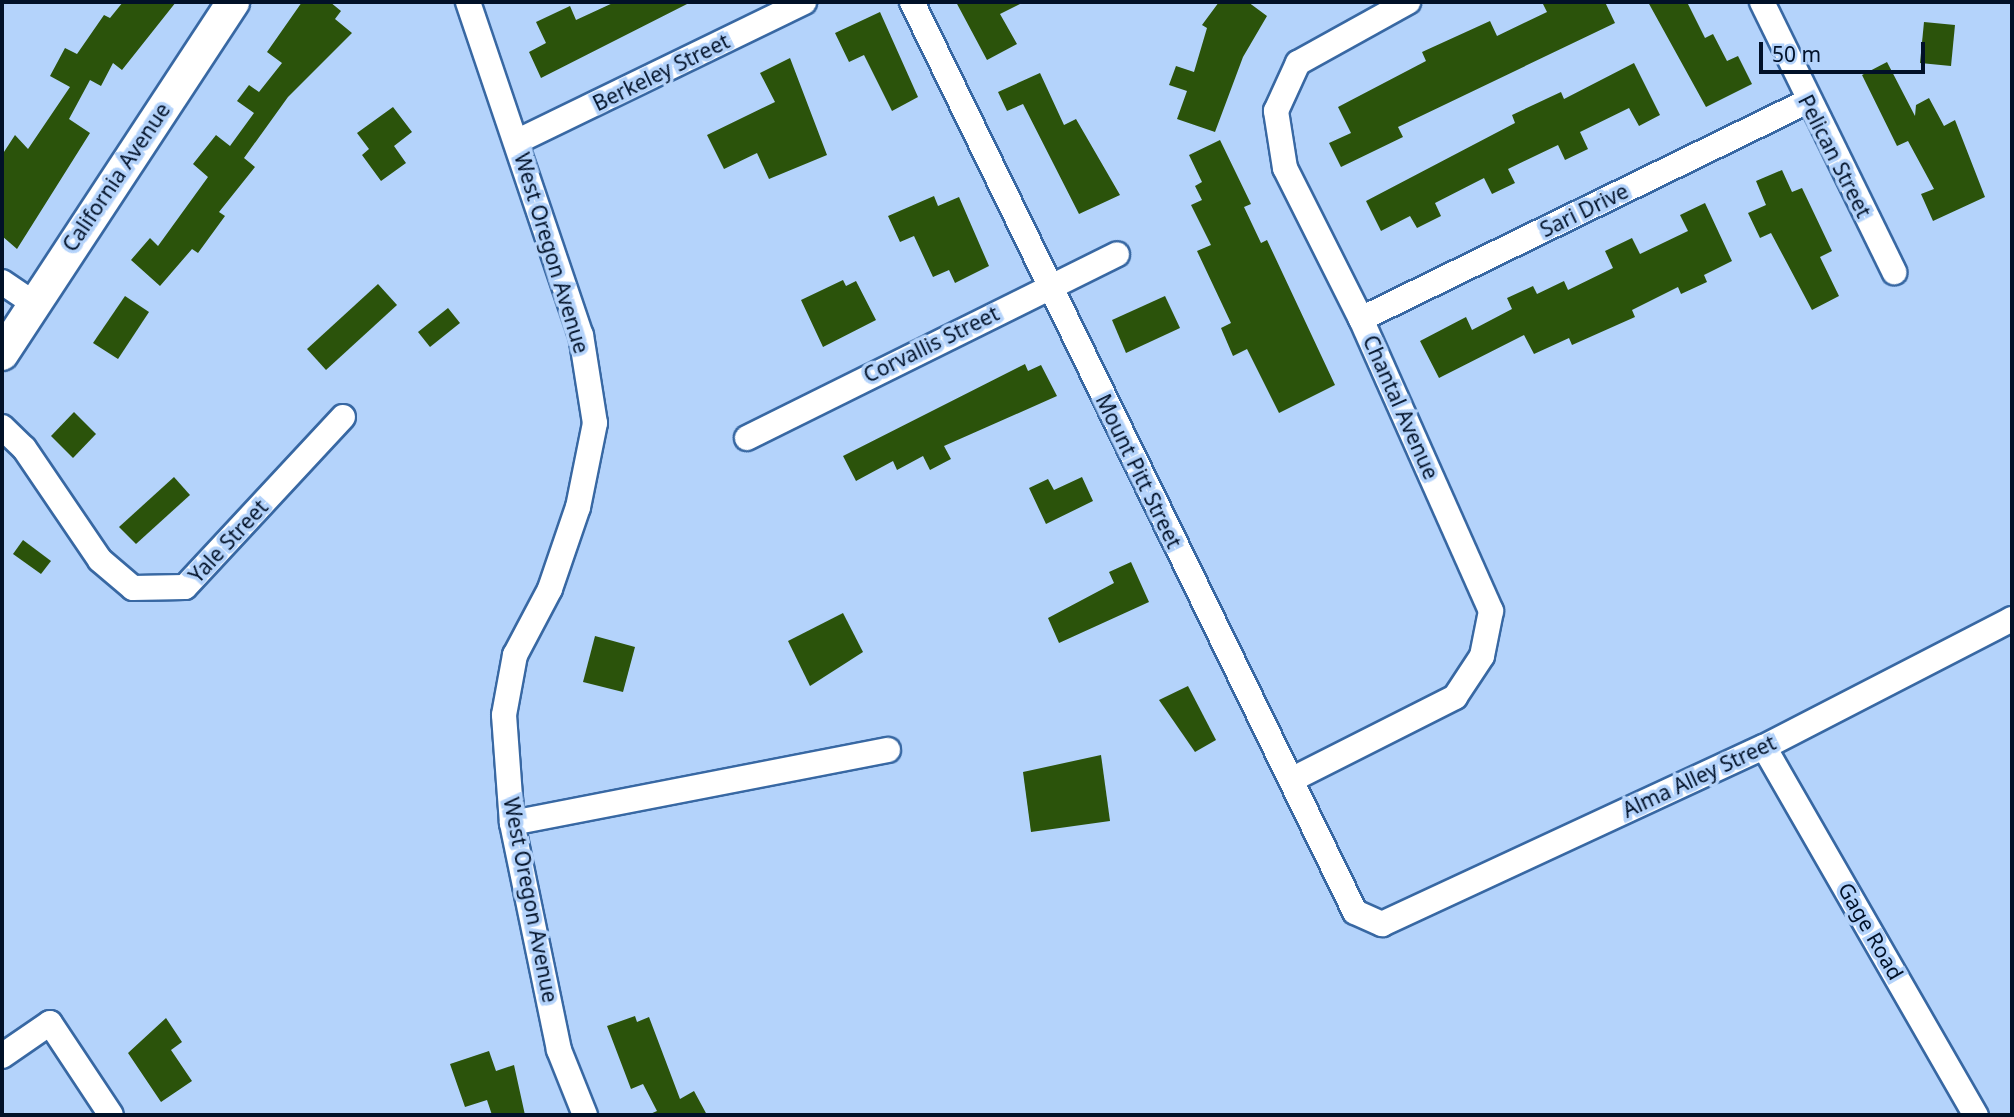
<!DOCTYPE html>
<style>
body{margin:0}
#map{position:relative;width:2014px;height:1117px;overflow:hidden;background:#b4d3fb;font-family:"Noto Sans",sans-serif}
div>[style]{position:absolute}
.building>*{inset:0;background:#2b530b}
.roads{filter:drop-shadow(2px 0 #3868a3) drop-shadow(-2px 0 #3868a3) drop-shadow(0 2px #3868a3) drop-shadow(0 -2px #3868a3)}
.minor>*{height:24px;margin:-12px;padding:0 12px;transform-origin:12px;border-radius:12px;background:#fff}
.tertiary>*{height:32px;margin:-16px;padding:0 16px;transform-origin:16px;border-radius:16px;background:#fff}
span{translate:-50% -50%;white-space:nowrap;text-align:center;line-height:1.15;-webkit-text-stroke:7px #b4d3fb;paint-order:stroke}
.street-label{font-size:21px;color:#011128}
.frame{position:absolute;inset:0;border:4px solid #011128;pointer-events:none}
.scale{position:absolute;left:1759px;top:42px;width:166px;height:32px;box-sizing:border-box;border:4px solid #011128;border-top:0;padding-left:9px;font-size:21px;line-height:24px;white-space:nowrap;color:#011128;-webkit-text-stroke:5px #b4d3fb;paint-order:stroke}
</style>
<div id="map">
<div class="building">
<div style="clip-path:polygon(123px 2px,176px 2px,122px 70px,113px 63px,101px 86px,90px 80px,69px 119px,90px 133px,17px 249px,2px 236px,2px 155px,15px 135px,28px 149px,70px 87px,50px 76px,65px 48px,77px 54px,104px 15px,110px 18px)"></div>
<div style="clip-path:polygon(302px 2px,330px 2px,341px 11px,335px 19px,352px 33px,288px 97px,244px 158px,255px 167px,219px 212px,225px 216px,198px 253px,192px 249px,160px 286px,131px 260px,150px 238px,158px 246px,208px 177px,193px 164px,216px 135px,230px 146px,254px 113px,237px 101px,249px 85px,259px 92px,282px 63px,267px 52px)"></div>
<div style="clip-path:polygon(615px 2px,691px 2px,541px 78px,529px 52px,546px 43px,536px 22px,570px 6px,576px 20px)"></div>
<div style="clip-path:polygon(956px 2px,1024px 2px,1000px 14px,1017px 44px,987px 60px)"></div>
<div style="clip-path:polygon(1219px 2px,1248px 2px,1267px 16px,1243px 57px,1215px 132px,1177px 119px,1187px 91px,1169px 85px,1176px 66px,1194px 72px,1207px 28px,1202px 25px)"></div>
<div style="clip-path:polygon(1542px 2px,1605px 2px,1615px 23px,1398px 127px,1403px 137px,1341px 167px,1329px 143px,1351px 133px,1338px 107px,1426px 61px,1422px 52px,1490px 21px,1497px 36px,1547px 12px)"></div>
<div style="clip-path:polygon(1648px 2px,1687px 2px,1705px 38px,1713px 34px,1727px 61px,1738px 56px,1752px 84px,1706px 107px)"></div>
<div style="clip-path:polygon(880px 12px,918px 97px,892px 111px,864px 55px,849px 62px,835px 33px)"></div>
<div style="clip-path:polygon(1924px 22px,1955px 25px,1951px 66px,1920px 63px)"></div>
<div style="clip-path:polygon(790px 58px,827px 155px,769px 179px,757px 153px,724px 169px,707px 135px,775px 102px,760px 73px)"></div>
<div style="clip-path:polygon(1887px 62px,1915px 116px,1916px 105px,1929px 98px,1944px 126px,1955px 120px,1985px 197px,1933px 221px,1921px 194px,1934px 189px,1908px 141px,1897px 146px,1862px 75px)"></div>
<div style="clip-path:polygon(1634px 63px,1660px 115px,1639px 126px,1629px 108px,1580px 132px,1588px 149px,1565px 160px,1558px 145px,1508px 169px,1515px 183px,1492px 194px,1484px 178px,1435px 203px,1441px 216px,1417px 228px,1410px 216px,1381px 231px,1366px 201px,1515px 123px,1512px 115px,1561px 92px,1564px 99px)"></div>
<div style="clip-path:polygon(1040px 73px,1064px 125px,1076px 119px,1120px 195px,1079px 214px,1023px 104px,1007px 111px,998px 92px)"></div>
<div style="clip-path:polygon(393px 107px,412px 132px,394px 146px,406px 163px,381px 181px,362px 155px,369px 149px,357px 133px)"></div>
<div style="clip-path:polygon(1220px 140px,1251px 204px,1244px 207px,1261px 243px,1267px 240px,1335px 385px,1279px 413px,1247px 349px,1233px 356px,1221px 328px,1231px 323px,1197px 251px,1211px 245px,1191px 205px,1202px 200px,1195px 186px,1202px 182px,1189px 155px)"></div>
<div style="clip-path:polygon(1782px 170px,1792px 192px,1802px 188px,1832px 251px,1820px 257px,1839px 296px,1812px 310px,1771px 233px,1760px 238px,1748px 213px,1766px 205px,1756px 181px)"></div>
<div style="clip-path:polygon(934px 196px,938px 206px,959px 197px,989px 266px,955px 283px,949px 270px,933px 277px,914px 236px,900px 242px,888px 216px)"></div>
<div style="clip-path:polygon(1705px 203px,1732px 261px,1704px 275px,1707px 282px,1681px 294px,1678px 287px,1632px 310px,1635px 317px,1572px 345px,1569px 338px,1534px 354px,1524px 335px,1439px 378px,1420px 341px,1466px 317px,1472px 330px,1512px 309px,1507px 298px,1533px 286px,1537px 294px,1564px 281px,1568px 290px,1613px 268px,1605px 251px,1632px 238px,1640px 254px,1688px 231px,1680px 215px)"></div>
<div style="clip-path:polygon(843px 280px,846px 286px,856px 281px,876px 320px,823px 347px,801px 300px)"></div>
<div style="clip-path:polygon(378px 284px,397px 305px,326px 370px,307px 349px)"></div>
<div style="clip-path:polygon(125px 296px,149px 312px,118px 359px,93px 343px)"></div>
<div style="clip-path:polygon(1165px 296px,1180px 328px,1126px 353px,1112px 320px)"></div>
<div style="clip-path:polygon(448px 308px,460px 323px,430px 347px,418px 332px)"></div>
<div style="clip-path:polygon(1025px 364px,1028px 371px,1041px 365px,1057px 396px,944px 446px,951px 459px,930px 470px,923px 456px,897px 470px,893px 461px,856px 481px,843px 456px)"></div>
<div style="clip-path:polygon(74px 412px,96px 434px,73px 458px,51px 436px)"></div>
<div style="clip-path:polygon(174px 477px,190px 495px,136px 544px,119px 527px)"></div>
<div style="clip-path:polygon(1082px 477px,1093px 501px,1046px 524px,1029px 488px,1048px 479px,1054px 490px)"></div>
<div style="clip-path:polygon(23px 540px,51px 561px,41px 574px,13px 554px)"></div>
<div style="clip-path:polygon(1131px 562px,1149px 602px,1059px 643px,1048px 618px,1114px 583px,1109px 572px)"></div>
<div style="clip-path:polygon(843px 613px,863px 652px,810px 686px,788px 641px)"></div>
<div style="clip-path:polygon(595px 636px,635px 647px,623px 692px,583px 682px)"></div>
<div style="clip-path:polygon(1188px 686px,1216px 740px,1195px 752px,1159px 700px)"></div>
<div style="clip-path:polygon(1101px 755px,1110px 821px,1031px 832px,1023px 772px)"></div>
<div style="clip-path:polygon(635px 1016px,637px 1022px,649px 1017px,680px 1099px,694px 1091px,707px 1115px,648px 1115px,657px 1111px,643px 1084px,631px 1089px,607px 1026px)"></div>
<div style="clip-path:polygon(166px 1018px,182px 1042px,171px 1050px,192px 1081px,161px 1102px,128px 1053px)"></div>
<div style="clip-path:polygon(489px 1051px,496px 1071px,514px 1065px,525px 1115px,492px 1115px,487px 1100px,465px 1107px,450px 1064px)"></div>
</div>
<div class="roads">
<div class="minor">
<div style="left:468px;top:2px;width:352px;rotate:71.3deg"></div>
<div style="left:581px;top:335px;width:89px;rotate:81deg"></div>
<div style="left:595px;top:423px;width:86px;rotate:101.4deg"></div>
<div style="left:578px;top:507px;width:87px;rotate:108.9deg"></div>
<div style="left:550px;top:589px;width:75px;rotate:117.9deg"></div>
<div style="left:515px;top:655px;width:61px;rotate:100.4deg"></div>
<div style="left:504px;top:715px;width:108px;rotate:85.8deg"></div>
<div style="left:512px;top:823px;width:232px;rotate:78.3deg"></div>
<div style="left:559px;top:1050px;width:70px;rotate:68.2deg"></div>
<div style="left:912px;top:2px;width:1012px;rotate:64.04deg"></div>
<div style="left:1355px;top:912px;width:30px;rotate:24deg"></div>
<div style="left:1382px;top:924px;width:421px;rotate:-24.9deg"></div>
<div style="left:1764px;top:747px;width:279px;rotate:-27.3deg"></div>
<div style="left:1762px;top:2px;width:301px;rotate:63.9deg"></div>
<div style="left:518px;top:141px;width:318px;rotate:-25.9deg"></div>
<div style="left:2px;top:282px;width:36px;rotate:34deg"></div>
<div style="left:1361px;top:319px;width:496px;rotate:-26deg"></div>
<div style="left:2px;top:427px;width:30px;rotate:44deg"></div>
<div style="left:24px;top:448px;width:135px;rotate:55.8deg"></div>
<div style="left:100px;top:560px;width:43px;rotate:40.3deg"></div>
<div style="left:133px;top:588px;width:52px;rotate:-1.1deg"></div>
<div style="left:185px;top:587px;width:232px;rotate:-47.1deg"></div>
<div style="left:747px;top:438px;width:413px;rotate:-26.4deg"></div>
<div style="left:1764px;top:747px;width:425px;rotate:60.1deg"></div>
<div style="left:1291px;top:780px;width:184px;rotate:-26.8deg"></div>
<div style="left:1455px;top:697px;width:49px;rotate:-56.6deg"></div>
<div style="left:1482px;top:656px;width:46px;rotate:-78.7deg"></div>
<div style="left:1491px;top:611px;width:320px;rotate:-114deg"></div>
<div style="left:1361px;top:319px;width:169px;rotate:-116.7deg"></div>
<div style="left:1285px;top:168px;width:58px;rotate:-99deg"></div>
<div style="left:1276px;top:111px;width:53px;rotate:-65.4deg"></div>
<div style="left:1298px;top:63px;width:126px;rotate:-29deg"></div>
<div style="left:512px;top:823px;width:383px;rotate:-11deg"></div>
<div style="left:2px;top:1056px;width:58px;rotate:-34.5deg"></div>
<div style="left:50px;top:1023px;width:110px;rotate:56.5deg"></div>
</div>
<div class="tertiary">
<div style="left:2px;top:354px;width:421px;rotate:-56.7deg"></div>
</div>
</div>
<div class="street-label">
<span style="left:661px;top:72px;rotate:-26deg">Berkeley Street</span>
<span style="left:1835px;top:156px;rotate:63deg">Pelican Street</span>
<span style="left:116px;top:177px;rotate:-56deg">California Avenue</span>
<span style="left:1584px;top:210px;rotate:-26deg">Sari Drive</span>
<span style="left:552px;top:253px;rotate:73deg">West Oregon Avenue</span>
<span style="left:931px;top:344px;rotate:-26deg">Corvallis Street</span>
<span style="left:1401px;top:407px;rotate:66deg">Chantal Avenue</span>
<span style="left:1139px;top:471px;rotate:64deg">Mount Pitt Street</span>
<span style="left:228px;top:541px;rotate:-47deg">Yale Street</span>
<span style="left:1699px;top:776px;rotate:-25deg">Alma Alley Street</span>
<span style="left:531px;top:900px;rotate:79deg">West Oregon Avenue</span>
<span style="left:1871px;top:931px;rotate:60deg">Gage Road</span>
</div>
<div class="frame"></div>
<div class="scale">50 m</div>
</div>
